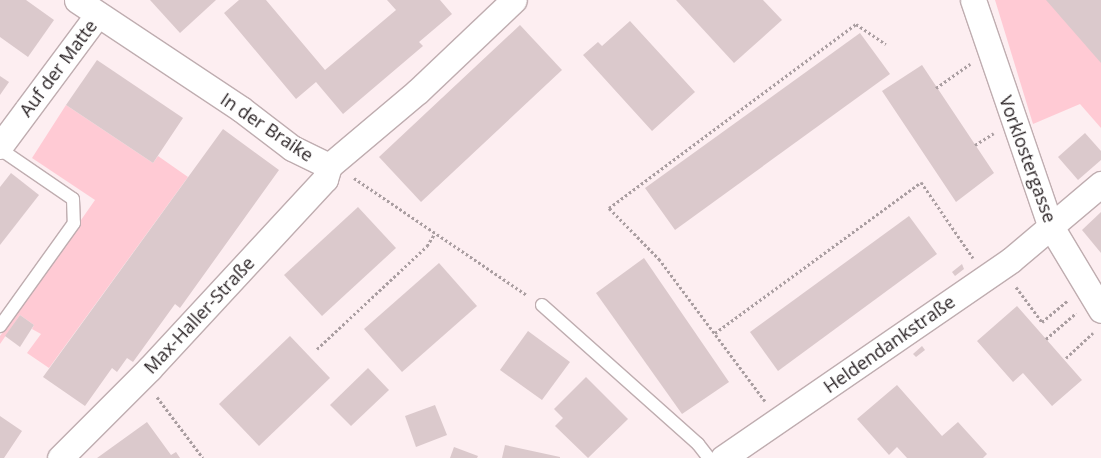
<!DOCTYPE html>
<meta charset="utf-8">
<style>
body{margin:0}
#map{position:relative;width:1101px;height:458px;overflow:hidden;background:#fdeef1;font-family:"Open Sans",sans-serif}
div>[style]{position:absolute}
.green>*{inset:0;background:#ffcad4}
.building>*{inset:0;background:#dbc9cc}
.path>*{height:3px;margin-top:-1.5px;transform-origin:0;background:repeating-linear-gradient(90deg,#aa9ea1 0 2.5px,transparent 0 5px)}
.roads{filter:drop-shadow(1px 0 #bfadb0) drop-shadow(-1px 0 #bfadb0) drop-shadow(0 1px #bfadb0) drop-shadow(0 -1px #bfadb0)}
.lane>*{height:12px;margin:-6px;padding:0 6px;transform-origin:6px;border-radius:6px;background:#fff}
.street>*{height:25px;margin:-12.5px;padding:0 12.5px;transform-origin:12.5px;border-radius:12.5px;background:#fff}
span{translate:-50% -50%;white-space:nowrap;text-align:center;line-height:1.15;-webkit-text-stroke:4px #fff;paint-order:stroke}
.street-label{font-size:18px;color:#2b2426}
</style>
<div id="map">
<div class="green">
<div style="clip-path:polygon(995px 0,1048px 0,1101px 62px,1101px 128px,1080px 104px,1033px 124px)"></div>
<div style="clip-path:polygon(66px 105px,153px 163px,158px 156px,188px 177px,49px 368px,27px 353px,41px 334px,32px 329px,34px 325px,20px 315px,0 344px,0 336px,95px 200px,32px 158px)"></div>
</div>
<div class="building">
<div style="clip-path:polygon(0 0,26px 0,54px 20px,28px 57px,0 37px)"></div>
<div style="clip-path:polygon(150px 0,216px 0,180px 33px)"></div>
<div style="clip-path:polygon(239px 0,266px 0,325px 70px,396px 10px,387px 0,440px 0,452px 14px,419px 42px,423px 46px,343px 114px,316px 82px,296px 99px,224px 13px)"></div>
<div style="clip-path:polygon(676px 0,763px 0,782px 20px,734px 63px)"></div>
<div style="clip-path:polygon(1046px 0,1101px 0,1101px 63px)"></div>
<div style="clip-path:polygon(630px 21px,695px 92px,652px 131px,583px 55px,598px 42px,602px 46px)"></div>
<div style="clip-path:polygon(520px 25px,562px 70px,421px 202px,379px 157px)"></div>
<div style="clip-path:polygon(860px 33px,890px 74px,675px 230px,645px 188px)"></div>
<div style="clip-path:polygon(97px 60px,183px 118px,153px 163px,66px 105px)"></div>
<div style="clip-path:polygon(922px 65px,994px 173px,956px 202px,882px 91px)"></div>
<div style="clip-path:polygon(0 76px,9px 82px,0 95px)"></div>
<div style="clip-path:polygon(223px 129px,279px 170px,180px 308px,175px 304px,133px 362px,127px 358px,117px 372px,112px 368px,85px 406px,43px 377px)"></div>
<div style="clip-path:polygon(1085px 133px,1101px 151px,1101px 160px,1078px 180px,1058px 157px)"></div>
<div style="clip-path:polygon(11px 173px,39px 195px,0 245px,0 187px)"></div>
<div style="clip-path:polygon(358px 207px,396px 248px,322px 316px,284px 275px)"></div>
<div style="clip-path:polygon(1101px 212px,1101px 253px,1082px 230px)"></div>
<div style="clip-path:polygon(909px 216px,937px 254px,778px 371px,750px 332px)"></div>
<div style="clip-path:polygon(644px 258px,729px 382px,682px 414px,596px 293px)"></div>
<div style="clip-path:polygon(439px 263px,477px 306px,402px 372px,364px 329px)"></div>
<div style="clip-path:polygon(962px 264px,964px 269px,955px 276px,952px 272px)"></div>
<div style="clip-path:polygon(1017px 306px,1082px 380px,1052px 406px,1023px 373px,1013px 382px,977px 341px)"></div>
<div style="clip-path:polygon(20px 315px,34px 325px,20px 347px,5px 336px)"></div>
<div style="clip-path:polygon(528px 331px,570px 362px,542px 400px,500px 370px)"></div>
<div style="clip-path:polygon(290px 336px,330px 378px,259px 446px,219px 404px)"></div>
<div style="clip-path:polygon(922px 346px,925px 350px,916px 357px,913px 354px)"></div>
<div style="clip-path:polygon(368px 368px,389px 390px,351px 426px,330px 405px)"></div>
<div style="clip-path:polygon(586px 377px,628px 419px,588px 458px,555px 426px,563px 418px,554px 409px)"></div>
<div style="clip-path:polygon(897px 385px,942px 436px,958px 422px,987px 454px,983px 458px,907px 458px,897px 447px,889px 455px,857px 419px)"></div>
<div style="clip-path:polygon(435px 405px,447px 435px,416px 447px,405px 416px)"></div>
<div style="clip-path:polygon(0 416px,22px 431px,4px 458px,0 458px)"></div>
<div style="clip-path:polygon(147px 422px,171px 455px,176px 452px,180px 458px,97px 458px)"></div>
<div style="clip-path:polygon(505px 445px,560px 457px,560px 458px,502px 458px)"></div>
<div style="clip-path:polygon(454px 447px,478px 456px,477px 458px,450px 458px)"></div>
</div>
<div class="path">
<div style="left:936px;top:88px;width:42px;rotate:-35.2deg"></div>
<div style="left:975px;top:145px;width:22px;rotate:-32deg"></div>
<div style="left:354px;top:178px;width:209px;rotate:34.1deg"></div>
<div style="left:1016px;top:287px;width:44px;rotate:53.4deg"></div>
<div style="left:1042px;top:322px;width:33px;rotate:-40deg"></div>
<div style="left:715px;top:333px;width:255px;rotate:-36.2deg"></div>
<div style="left:921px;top:182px;width:92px;rotate:55.6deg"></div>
<div style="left:1046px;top:339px;width:40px;rotate:-41deg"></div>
<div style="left:317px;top:349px;width:151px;rotate:-43.1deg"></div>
<div style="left:427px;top:246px;width:15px;rotate:-58deg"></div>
<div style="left:1066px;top:358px;width:37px;rotate:-43deg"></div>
<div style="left:157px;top:397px;width:76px;rotate:53deg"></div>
<div style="left:765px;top:401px;width:176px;rotate:-126.7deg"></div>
<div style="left:660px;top:260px;width:73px;rotate:-134.4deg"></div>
<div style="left:609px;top:208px;width:308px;rotate:-36.7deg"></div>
<div style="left:856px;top:24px;width:36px;rotate:34deg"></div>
</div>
<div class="roads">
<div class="lane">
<div style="left:0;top:149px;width:88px;rotate:34.4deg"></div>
<div style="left:73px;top:199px;width:24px;rotate:88deg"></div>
<div style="left:74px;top:223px;width:127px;rotate:125.7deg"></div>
<div style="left:542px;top:305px;width:209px;rotate:41.7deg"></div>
<div style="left:698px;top:444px;width:18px;rotate:52deg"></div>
</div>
<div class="street">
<div style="left:77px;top:0;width:197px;rotate:33.6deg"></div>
<div style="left:241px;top:109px;width:64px;rotate:37.4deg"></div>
<div style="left:292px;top:148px;width:41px;rotate:25.9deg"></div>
<div style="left:973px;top:0;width:238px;rotate:71.1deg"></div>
<div style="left:1050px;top:225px;width:99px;rotate:59deg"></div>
<div style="left:0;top:146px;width:164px;rotate:-53.4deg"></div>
<div style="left:329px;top:166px;width:116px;rotate:-40.1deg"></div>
<div style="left:418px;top:91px;width:132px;rotate:-43.5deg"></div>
<div style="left:60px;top:458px;width:126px;rotate:-45deg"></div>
<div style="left:149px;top:369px;width:259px;rotate:-47.2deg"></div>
<div style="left:325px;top:179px;width:14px;rotate:-73deg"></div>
<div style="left:723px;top:458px;width:349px;rotate:-34.5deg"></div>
<div style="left:1011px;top:260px;width:118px;rotate:-40.2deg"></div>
</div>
</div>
<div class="street-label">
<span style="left:58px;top:68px;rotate:-53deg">Auf der Matte</span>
<span style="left:267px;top:127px;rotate:34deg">In der Braike</span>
<span style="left:1028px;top:159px;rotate:70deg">Vorklostergasse</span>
<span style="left:199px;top:315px;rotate:-47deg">Max-Haller-Straße</span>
<span style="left:889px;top:344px;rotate:-35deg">Heldendankstraße</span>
</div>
</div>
